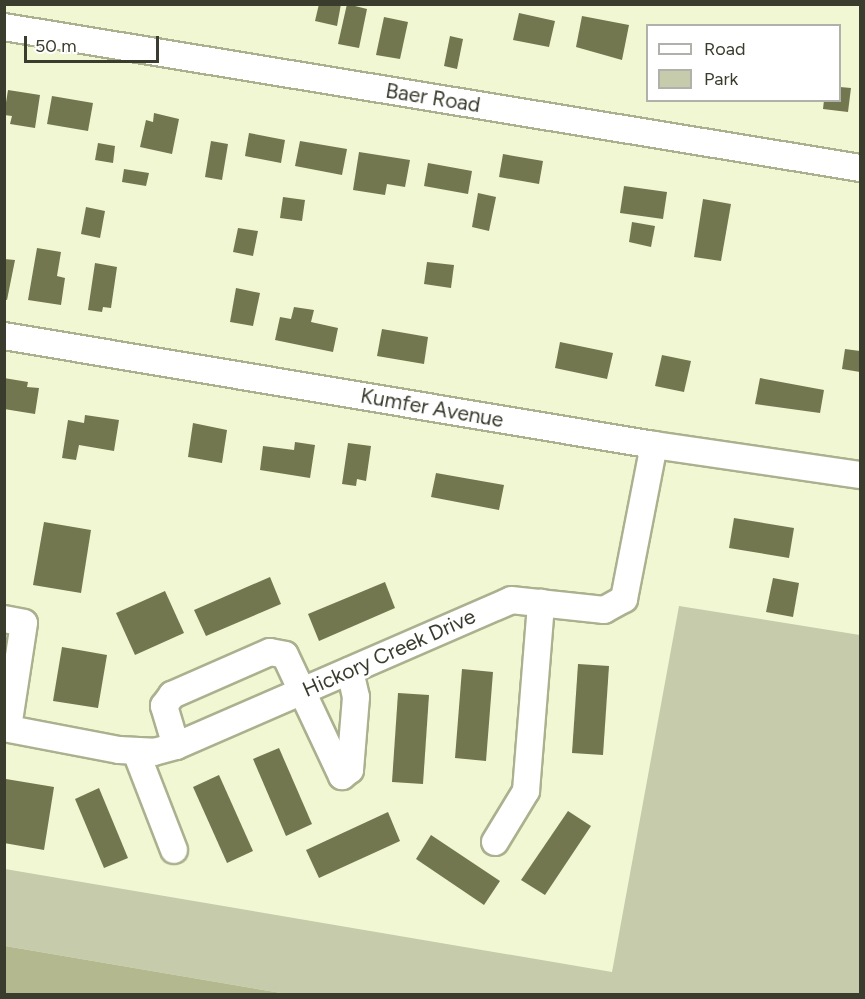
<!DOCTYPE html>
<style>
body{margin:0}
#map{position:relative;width:865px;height:999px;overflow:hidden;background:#f2f7d3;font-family:Figtree,sans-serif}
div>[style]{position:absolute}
.green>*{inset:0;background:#c6cbab}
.forest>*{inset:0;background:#b3b88f}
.building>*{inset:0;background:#727750}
.roads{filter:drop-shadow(2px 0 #abb08e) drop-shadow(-2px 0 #abb08e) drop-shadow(0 2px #abb08e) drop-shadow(0 -2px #abb08e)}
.minor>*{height:26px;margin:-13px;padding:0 13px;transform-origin:13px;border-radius:13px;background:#fff}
span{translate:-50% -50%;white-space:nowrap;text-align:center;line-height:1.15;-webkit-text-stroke:6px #fff;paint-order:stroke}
.street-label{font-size:21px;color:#3a3c2e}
.frame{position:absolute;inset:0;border:6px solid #3a3c2e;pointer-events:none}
.legend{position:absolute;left:646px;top:24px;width:195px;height:78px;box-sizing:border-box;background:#fff;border:2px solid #b0b1ab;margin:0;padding:8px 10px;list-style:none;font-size:18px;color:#3a3c2e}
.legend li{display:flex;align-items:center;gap:12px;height:30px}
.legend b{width:30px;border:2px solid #b0b1ab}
.scale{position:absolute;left:24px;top:36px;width:135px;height:27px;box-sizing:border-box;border:3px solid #3a3c2e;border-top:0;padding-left:8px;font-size:18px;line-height:21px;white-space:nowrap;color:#3a3c2e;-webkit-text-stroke:4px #fff;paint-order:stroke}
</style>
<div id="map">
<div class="green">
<div style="clip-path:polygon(679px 606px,860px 635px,860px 994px,287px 994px,5px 946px,5px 869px,612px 972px)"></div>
</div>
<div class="forest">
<div style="clip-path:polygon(5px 946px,287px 994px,5px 994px)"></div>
</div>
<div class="building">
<div style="clip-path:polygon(319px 4px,341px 4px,337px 26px,315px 21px)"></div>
<div style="clip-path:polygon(347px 4px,367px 9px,359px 48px,338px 44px)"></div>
<div style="clip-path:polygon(519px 13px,555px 21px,549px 47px,513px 40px)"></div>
<div style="clip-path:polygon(582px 16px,629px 25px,622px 60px,576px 47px)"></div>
<div style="clip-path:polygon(384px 17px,408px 22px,400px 59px,376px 55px)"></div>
<div style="clip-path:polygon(450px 36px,463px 39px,457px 69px,444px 66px)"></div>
<div style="clip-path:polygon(840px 87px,851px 88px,848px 112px,823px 109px,824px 100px,840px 100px)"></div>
<div style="clip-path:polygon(8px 90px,40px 95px,35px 128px,10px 124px,12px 116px,4px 115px)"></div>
<div style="clip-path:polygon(52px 96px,93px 103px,88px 131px,47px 124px)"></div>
<div style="clip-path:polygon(154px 113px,179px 119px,172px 154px,140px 147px,146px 120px,153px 122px)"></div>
<div style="clip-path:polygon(249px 133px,285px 140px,281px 163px,245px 156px)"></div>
<div style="clip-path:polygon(211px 141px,228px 144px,222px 180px,205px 177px)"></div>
<div style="clip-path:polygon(300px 141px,347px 149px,342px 175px,295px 166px)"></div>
<div style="clip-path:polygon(98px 143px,115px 146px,113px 163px,95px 160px)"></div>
<div style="clip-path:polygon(359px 152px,410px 160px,405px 187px,387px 184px,385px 195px,353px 190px)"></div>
<div style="clip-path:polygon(503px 154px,543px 161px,539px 184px,499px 177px)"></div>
<div style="clip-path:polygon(428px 163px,472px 171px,468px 194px,424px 186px)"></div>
<div style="clip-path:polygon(124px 169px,149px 173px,146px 186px,122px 182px)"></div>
<div style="clip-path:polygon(624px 186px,667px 192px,663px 219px,620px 213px)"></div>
<div style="clip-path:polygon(478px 193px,496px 197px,489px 231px,472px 227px)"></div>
<div style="clip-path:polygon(283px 197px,305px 200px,302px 221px,280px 218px)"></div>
<div style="clip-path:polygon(703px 199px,731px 204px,721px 261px,694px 257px)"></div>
<div style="clip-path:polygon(86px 207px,105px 211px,100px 238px,81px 234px)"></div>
<div style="clip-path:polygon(632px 222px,655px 226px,651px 247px,629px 242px)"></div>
<div style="clip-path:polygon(238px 228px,258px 231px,253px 256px,233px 252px)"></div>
<div style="clip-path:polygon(37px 248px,61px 252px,57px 276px,65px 278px,61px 305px,28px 300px)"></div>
<div style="clip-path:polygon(4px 259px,15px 260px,7px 300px,4px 299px)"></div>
<div style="clip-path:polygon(427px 262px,454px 265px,451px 288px,424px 284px)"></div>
<div style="clip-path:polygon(95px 263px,117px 267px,111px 308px,103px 307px,102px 312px,88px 310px)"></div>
<div style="clip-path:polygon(236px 288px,260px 293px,253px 326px,230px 322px)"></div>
<div style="clip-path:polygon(294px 307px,314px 310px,311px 322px,338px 328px,333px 352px,275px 340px,280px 317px,291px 319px)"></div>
<div style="clip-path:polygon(382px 329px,428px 337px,424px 364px,377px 356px)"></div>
<div style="clip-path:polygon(560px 342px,613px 353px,607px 379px,555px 368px)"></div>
<div style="clip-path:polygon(845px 349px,860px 351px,860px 372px,842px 369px)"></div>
<div style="clip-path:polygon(662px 355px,691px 361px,684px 392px,655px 386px)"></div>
<div style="clip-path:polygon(4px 378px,28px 382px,27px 387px,39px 388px,35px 414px,4px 409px)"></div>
<div style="clip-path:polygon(760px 378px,824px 390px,820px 413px,755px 404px)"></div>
<div style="clip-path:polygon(85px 415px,119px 420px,114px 451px,79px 445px,76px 460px,62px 458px,68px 420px,84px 423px)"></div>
<div style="clip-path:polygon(193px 423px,227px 430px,222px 463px,188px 457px)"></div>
<div style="clip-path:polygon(295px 442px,315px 445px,310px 478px,260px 470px,263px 446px,294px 450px)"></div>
<div style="clip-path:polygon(348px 443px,371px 446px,366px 481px,357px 479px,356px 486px,342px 484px)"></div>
<div style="clip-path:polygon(436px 473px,504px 485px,499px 510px,431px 497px)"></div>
<div style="clip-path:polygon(734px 518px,794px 528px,789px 558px,729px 548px)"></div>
<div style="clip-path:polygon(44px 522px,91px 530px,81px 593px,33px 585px)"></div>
<div style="clip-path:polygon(270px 577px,281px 604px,206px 636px,194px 610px)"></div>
<div style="clip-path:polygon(773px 578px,799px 583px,793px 617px,766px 612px)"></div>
<div style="clip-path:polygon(385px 582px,395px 608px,319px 641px,308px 614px)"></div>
<div style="clip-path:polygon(165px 591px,184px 633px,135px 655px,116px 613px)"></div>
<div style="clip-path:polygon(62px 647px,107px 655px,98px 708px,53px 701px)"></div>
<div style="clip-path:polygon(578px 664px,609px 666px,603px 755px,572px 753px)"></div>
<div style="clip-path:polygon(462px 669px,493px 672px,486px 761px,455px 758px)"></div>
<div style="clip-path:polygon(398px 693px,429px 695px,423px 784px,392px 782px)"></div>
<div style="clip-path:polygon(279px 748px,312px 824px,286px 836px,253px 759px)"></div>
<div style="clip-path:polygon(219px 775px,253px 851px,227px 863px,193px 787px)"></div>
<div style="clip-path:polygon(6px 779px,54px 787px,44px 850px,4px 843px)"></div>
<div style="clip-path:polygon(99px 788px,128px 858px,104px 868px,75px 799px)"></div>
<div style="clip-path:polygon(568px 811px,591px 826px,545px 895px,521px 880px)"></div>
<div style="clip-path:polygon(388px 812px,400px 841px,319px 878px,306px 850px)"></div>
<div style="clip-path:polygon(431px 835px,500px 881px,484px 905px,416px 859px)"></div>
</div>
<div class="roads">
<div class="minor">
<div style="left:4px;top:27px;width:868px;rotate:9.35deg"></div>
<div style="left:4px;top:336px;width:659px;rotate:9.52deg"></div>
<div style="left:654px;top:445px;width:208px;rotate:8.3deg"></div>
<div style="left:4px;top:619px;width:20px;rotate:11deg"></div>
<div style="left:24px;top:623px;width:106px;rotate:98.7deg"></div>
<div style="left:4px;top:728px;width:117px;rotate:10.8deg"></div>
<div style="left:119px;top:750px;width:35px;rotate:3deg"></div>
<div style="left:154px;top:752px;width:23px;rotate:-15deg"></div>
<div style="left:176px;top:746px;width:365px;rotate:-23.5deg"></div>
<div style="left:511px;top:600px;width:94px;rotate:6.1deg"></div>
<div style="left:604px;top:610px;width:23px;rotate:-29deg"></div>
<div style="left:624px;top:599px;width:157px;rotate:-79deg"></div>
<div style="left:176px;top:746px;width:42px;rotate:-106.7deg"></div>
<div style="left:164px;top:706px;width:14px;rotate:-54deg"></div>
<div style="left:172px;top:695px;width:107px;rotate:-23.7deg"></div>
<div style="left:270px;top:652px;width:15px;rotate:11deg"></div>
<div style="left:285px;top:655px;width:134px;rotate:64.8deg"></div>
<div style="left:342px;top:776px;width:10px;rotate:-37deg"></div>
<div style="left:350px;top:770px;width:73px;rotate:-85.3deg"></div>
<div style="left:356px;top:697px;width:27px;rotate:-103deg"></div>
<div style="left:136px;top:752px;width:105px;rotate:68.8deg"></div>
<div style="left:495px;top:842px;width:60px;rotate:-58.7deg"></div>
<div style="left:526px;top:791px;width:189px;rotate:-85.4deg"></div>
</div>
</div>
<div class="street-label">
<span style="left:433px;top:98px;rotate:9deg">Baer Road</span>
<span style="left:432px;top:408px;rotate:10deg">Kumfer Avenue</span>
<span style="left:389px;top:653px;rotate:-24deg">Hickory Creek Drive</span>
</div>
<div class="frame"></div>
<ul class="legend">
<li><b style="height:8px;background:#fff"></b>Road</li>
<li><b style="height:16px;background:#c6cbab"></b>Park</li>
</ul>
<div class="scale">50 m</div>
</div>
